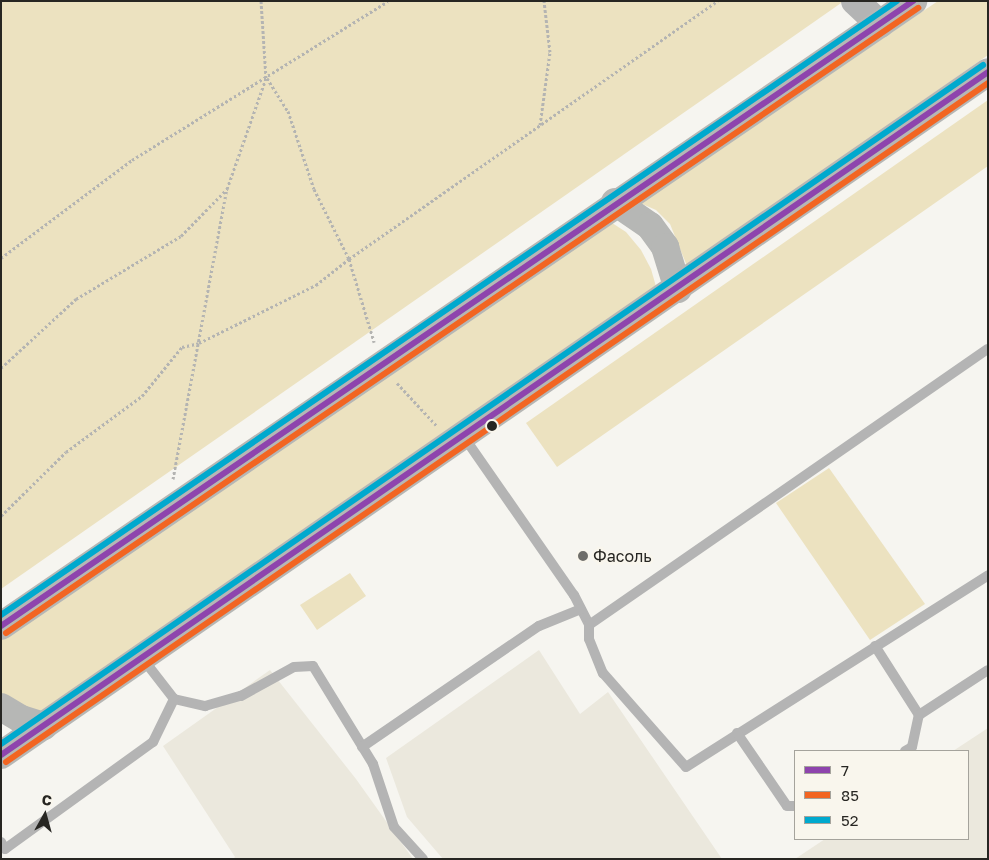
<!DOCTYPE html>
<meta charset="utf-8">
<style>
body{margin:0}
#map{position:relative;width:989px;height:860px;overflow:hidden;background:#f6f5f0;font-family:"Golos Text",sans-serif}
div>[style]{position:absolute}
.built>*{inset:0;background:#ebe8dd}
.green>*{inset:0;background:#ece2c0}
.path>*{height:3px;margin-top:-1.5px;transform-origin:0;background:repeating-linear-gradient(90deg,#b4b4b2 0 2.5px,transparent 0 5px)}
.lane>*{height:10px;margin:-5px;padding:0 5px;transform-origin:5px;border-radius:5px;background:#b4b4b4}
.secondary>*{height:28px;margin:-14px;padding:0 14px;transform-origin:14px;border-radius:14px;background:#b3b4b4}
.primary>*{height:28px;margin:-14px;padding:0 14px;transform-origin:14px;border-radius:14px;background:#b6b7b5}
.bus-1>*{height:6px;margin:-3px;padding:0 3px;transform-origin:3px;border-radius:3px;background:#8e44ad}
.bus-2>*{height:6px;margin:-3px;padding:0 3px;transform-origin:3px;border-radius:3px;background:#f26522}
.bus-3>*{height:6px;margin:-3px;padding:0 3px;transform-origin:3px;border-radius:3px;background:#00a9ce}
.dots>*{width:14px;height:14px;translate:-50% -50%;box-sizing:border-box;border:2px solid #f9f6ed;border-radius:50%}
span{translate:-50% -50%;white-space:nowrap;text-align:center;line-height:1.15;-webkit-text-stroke:5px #f9f6ed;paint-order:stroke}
.poi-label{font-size:16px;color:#272622}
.left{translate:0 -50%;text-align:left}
.frame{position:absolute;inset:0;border:2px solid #272622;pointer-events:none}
.legend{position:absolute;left:794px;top:750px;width:175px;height:90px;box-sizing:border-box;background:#f9f6ed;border:1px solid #a5a39c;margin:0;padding:6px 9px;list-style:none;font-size:15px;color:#272622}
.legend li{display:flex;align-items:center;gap:10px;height:25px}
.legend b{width:25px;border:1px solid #a5a39c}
.north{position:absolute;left:20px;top:790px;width:50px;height:50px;-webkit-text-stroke:4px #f9f6ed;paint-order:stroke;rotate:7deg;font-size:14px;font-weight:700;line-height:20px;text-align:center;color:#272622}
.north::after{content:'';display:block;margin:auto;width:18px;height:22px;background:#272622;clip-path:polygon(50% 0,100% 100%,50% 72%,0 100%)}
</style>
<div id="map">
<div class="built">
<div style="clip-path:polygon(539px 650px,580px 714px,608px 692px,722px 859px,443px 859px,407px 817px,386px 758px)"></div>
<div style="clip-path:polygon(270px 670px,356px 779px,413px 859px,233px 859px,235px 857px,163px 746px)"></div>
<div style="clip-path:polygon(988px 728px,988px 859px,795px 859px,825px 839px,968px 839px,968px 751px,953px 751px)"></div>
</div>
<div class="green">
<div style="clip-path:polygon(1px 1px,844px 1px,1px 589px)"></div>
<div style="clip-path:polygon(938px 1px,988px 1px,988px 55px,687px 266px,670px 224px,656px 210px,640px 203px)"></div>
<div style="clip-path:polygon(988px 100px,988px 166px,557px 467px,526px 423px)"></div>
<div style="clip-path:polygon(609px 221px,626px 232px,641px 250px,651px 269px,657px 290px,43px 714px,6px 699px,1px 692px,1px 638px)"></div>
<div style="clip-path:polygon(829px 468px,925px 604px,870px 640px,776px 503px)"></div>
<div style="clip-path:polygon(350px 573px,366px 596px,317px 630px,300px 605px)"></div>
</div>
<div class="path">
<div style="left:267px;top:78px;width:39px;rotate:58deg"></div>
<div style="left:288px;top:111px;width:82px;rotate:71.6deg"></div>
<div style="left:314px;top:189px;width:78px;rotate:63.4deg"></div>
<div style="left:349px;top:259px;width:87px;rotate:73.2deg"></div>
<div style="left:540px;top:125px;width:74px;rotate:-82.2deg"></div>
<div style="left:550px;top:52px;width:51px;rotate:-96.7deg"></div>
<div style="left:1px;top:258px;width:164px;rotate:-36.8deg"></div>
<div style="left:132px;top:160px;width:301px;rotate:-31.8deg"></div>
<div style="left:1px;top:368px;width:102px;rotate:-42.6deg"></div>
<div style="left:76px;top:299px;width:122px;rotate:-31deg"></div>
<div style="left:181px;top:236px;width:66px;rotate:-45.6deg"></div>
<div style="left:397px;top:383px;width:59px;rotate:47.1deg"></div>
<div style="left:173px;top:479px;width:295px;rotate:-79.5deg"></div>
<div style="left:227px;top:189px;width:118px;rotate:-70.6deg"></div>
<div style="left:266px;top:78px;width:77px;rotate:-93.7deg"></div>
<div style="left:1px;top:516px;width:91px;rotate:-44.6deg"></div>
<div style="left:66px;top:452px;width:94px;rotate:-36.4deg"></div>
<div style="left:142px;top:396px;width:63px;rotate:-50.8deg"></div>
<div style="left:182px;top:347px;width:17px;rotate:-13deg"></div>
<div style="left:199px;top:343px;width:131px;rotate:-26.4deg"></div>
<div style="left:316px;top:285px;width:42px;rotate:-38.2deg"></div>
<div style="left:349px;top:259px;width:450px;rotate:-35deg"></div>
</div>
<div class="lane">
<div style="left:464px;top:437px;width:193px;rotate:55.2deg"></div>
<div style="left:574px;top:595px;width:34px;rotate:63deg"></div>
<div style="left:589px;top:625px;width:14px;rotate:90deg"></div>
<div style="left:589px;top:639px;width:37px;rotate:68deg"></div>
<div style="left:603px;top:673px;width:125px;rotate:48.6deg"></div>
<div style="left:686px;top:767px;width:358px;rotate:-32.4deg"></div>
<div style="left:589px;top:625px;width:485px;rotate:-34.7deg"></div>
<div style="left:875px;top:646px;width:82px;rotate:57.5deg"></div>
<div style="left:143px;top:659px;width:51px;rotate:52.2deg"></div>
<div style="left:174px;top:699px;width:32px;rotate:13deg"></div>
<div style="left:205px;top:706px;width:37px;rotate:-16deg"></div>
<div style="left:241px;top:696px;width:60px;rotate:-28.7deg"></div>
<div style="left:294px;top:667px;width:19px;rotate:-3deg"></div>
<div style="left:313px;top:666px;width:115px;rotate:58.5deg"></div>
<div style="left:373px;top:764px;width:66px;rotate:71.6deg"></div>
<div style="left:394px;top:827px;width:43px;rotate:47.8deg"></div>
<div style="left:737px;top:733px;width:88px;rotate:55.6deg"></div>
<div style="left:787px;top:806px;width:8px"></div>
<div style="left:362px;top:747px;width:214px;rotate:-34.4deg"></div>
<div style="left:539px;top:626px;width:45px;rotate:-22deg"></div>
<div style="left:905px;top:751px;width:8px;rotate:-30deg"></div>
<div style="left:912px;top:747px;width:33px;rotate:-78deg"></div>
<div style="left:919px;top:715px;width:82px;rotate:-33.1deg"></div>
<div style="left:1px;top:842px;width:8px;rotate:60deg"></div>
<div style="left:5px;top:849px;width:183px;rotate:-35.9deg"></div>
<div style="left:153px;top:742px;width:48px;rotate:-64deg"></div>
</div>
<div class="secondary">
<div style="left:855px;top:1px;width:34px;rotate:43deg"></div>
</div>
<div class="primary">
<div style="left:615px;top:202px;width:42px;rotate:34.4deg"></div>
<div style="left:650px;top:226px;width:26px;rotate:54deg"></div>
<div style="left:665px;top:247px;width:44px;rotate:72.8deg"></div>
<div style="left:1px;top:626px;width:1106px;rotate:-34.42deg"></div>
<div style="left:1px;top:707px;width:23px;rotate:31deg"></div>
<div style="left:21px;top:719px;width:24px;rotate:17deg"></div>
<div style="left:1px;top:755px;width:1200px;rotate:-34.68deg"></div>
</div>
<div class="bus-1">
<div style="left:1px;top:626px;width:1106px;rotate:-34.42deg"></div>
<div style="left:1px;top:755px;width:1200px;rotate:-34.68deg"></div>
</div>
<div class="bus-2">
<div style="left:6px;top:633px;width:1106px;rotate:-34.42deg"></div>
<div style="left:6px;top:762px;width:1194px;rotate:-34.66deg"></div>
</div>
<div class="bus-3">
<div style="left:1px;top:615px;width:1086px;rotate:-34.42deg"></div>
<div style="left:1px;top:744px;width:1194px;rotate:-34.66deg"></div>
</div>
<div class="dots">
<div style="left:492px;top:426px;background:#272622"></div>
<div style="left:583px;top:556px;background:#6f6e6a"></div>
</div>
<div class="poi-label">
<span class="left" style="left:593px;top:556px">Фасоль</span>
</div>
<div class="frame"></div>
<ul class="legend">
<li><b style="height:6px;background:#8e44ad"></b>7</li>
<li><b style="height:6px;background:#f26522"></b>85</li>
<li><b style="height:6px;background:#00a9ce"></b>52</li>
</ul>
<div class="north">С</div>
</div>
